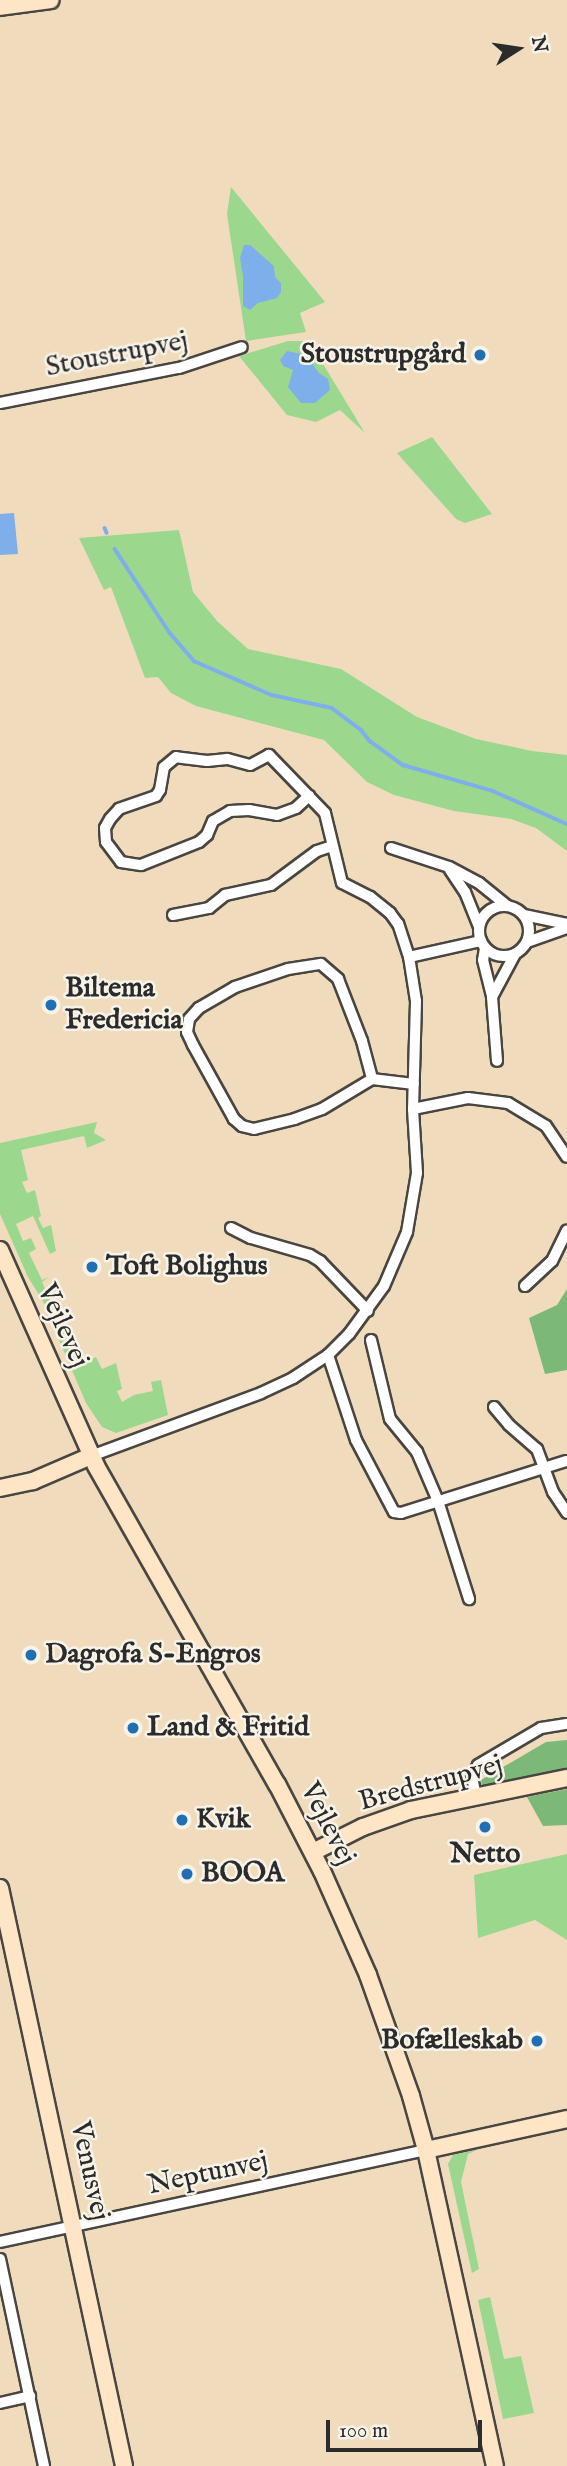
<!DOCTYPE html>
<meta charset="utf-8">
<style>
body{margin:0}
#map{position:relative;width:567px;height:2466px;overflow:hidden;background:#f0dcbc;font-family:"IM FELL English",serif}
div>[style]{position:absolute}
.green>*{inset:0;background:#9bd88d}
.forest>*{inset:0;background:#7cb878}
.water>*{inset:0;background:#7fafea}
.stream>*{height:3.5px;margin:-1.75px;padding:0 1.75px;transform-origin:1.75px;border-radius:1.75px;background:#7fafea}
.roads{filter:drop-shadow(2px 0 #494641) drop-shadow(-2px 0 #494641) drop-shadow(0 2px #494641) drop-shadow(0 -2px #494641)}
.street>*{height:10px;margin:-5px;padding:0 5px;transform-origin:5px;border-radius:5px;background:#fff}
.street>.ring{margin:-5px;padding:0;box-sizing:content-box;background:none;border:10px solid #fff;border-radius:50%}
.secondary>*{height:16px;margin:-8px;padding:0 8px;transform-origin:8px;border-radius:8px;background:#fde5c5}
.dots>*{width:19px;height:19px;translate:-50% -50%;box-sizing:border-box;border:4px solid #f7f3e8;border-radius:50%}
span{translate:-50% -50%;white-space:nowrap;text-align:center;line-height:1.15;-webkit-text-stroke:5px #f7f3e8;paint-order:stroke}
.street-label{font-size:28px;color:#2b2b2b}
.poi-label{font-size:28px;color:#2b2b2b;font-weight:700}
.right{translate:-100% -50%;text-align:right}
.left{translate:0 -50%;text-align:left}
.north{position:absolute;left:483px;top:14px;width:70px;height:70px;-webkit-text-stroke:5px #f7f3e8;paint-order:stroke;rotate:78deg;font-size:19px;font-weight:700;line-height:28px;text-align:center;color:#2b2b2b}
.north::after{content:'';display:block;margin:auto;width:24px;height:32px;background:#2b2b2b;clip-path:polygon(50% 0,100% 100%,50% 72%,0 100%)}
.scale{position:absolute;left:326px;top:2420px;width:156px;height:32px;box-sizing:border-box;border:4px solid #2b2b2b;border-top:0;padding-left:9px;font-size:21px;line-height:24px;white-space:nowrap;color:#2b2b2b;-webkit-text-stroke:5px #f7f3e8;paint-order:stroke}
</style>
<div id="map">
<div class="green">
<div style="clip-path:polygon(231px 187px,325px 302px,300px 313px,306px 332px,246px 341px,227px 214px)"></div>
<div style="clip-path:polygon(288px 341px,309px 341px,365px 433px,340px 410px,316px 422px,287px 415px,239px 356px)"></div>
<div style="clip-path:polygon(432px 437px,492px 514px,465px 523px,456px 519px,397px 453px)"></div>
<div style="clip-path:polygon(179px 530px,193px 592px,218px 622px,248px 649px,341px 669px,417px 717px,476px 739px,532px 751px,567px 755px,567px 851px,536px 828px,511px 819px,454px 811px,394px 795px,367px 782px,324px 740px,196px 706px,171px 693px,158px 677px,145px 678px,111px 587px,104px 590px,79px 538px)"></div>
<div style="clip-path:polygon(97px 1122px,94px 1133px,106px 1140px,87px 1148px,84px 1136px,21px 1150px,28px 1180px,22px 1182px,27px 1193px,35px 1190px,41px 1216px,38px 1218px,43px 1228px,51px 1225px,56px 1251px,50px 1254px,33px 1216px,16px 1224px,23px 1241px,31px 1238px,36px 1249px,29px 1253px,42px 1280px,49px 1277px,42px 1282px,55px 1310px,62px 1308px,64px 1312px,52px 1316px,28px 1277px,0 1214px,0 1143px)"></div>
<div style="clip-path:polygon(69px 1324px,71px 1328px,64px 1332px,79px 1365px,96px 1357px,102px 1369px,116px 1363px,122px 1389px,117px 1391px,122px 1402px,134px 1395px,153px 1391px,151px 1382px,161px 1380px,168px 1415px,116px 1433px,102px 1427px,86px 1403px,57px 1335px,59px 1329px)"></div>
<div style="clip-path:polygon(567px 1854px,567px 1940px,535px 1920px,478px 1938px,474px 1875px)"></div>
<div style="clip-path:polygon(479px 2149px,468px 2154px,461px 2182px,479px 2269px,472px 2273px,448px 2164px,453px 2155px)"></div>
<div style="clip-path:polygon(490px 2297px,504px 2359px,521px 2356px,534px 2413px,503px 2419px,478px 2300px)"></div>
</div>
<div class="forest">
<div style="clip-path:polygon(567px 1289px,567px 1370px,545px 1374px,529px 1318px,557px 1305px)"></div>
<div style="clip-path:polygon(567px 1740px,567px 1768px,482px 1786px,481px 1780px,546px 1742px)"></div>
<div style="clip-path:polygon(567px 1789px,567px 1825px,543px 1826px,527px 1797px)"></div>
</div>
<div class="water">
<div style="clip-path:polygon(244px 245px,250px 245px,274px 266px,275px 277px,281px 283px,281px 292px,277px 298px,258px 303px,250px 310px,243px 306px,243px 276px,240px 258px)"></div>
<div style="clip-path:polygon(287px 351px,306px 355px,319px 373px,328px 379px,330px 390px,315px 403px,301px 403px,288px 387px,293px 370px,283px 366px,280px 360px)"></div>
<div style="clip-path:polygon(14px 513px,18px 554px,0 555px,0 514px)"></div>
</div>
<div class="stream">
<div style="left:105px;top:528px;width:5px;rotate:68deg"></div>
<div style="left:115px;top:549px;width:100px;rotate:56.8deg"></div>
<div style="left:170px;top:633px;width:37px;rotate:49deg"></div>
<div style="left:194px;top:661px;width:85px;rotate:23.6deg"></div>
<div style="left:272px;top:695px;width:61px;rotate:12.2deg"></div>
<div style="left:332px;top:708px;width:38px;rotate:37deg"></div>
<div style="left:362px;top:731px;width:13px;rotate:51deg"></div>
<div style="left:370px;top:741px;width:41px;rotate:36deg"></div>
<div style="left:403px;top:765px;width:94px;rotate:16.1deg"></div>
<div style="left:493px;top:791px;width:81px;rotate:24deg"></div>
</div>
<div class="roads">
<div class="street">
<div style="left:0;top:403px;width:182px;rotate:-11.1deg"></div>
<div style="left:179px;top:368px;width:66px;rotate:-18.4deg"></div>
<div style="left:391px;top:848px;width:61px;rotate:18.1deg"></div>
<div style="left:449px;top:867px;width:34px;rotate:28deg"></div>
<div style="left:479px;top:883px;width:36px;rotate:39deg"></div>
<div style="left:450px;top:870px;width:27px;rotate:56deg"></div>
<div style="left:465px;top:892px;width:37px;rotate:68deg"></div>
<div class="ring" style="left:479px;top:906px;width:40px;height:40px"></div>
<div style="left:173px;top:915px;width:37px;rotate:-11deg"></div>
<div style="left:209px;top:908px;width:21px;rotate:-39deg"></div>
<div style="left:225px;top:895px;width:47px;rotate:-12.3deg"></div>
<div style="left:271px;top:885px;width:57px;rotate:-36.5deg"></div>
<div style="left:317px;top:851px;width:16px;rotate:-18deg"></div>
<div style="left:524px;top:915px;width:44px;rotate:11.8deg"></div>
<div style="left:527px;top:942px;width:42px;rotate:-19.3deg"></div>
<div style="left:485px;top:948px;width:12px;rotate:99deg"></div>
<div style="left:483px;top:960px;width:38px;rotate:76deg"></div>
<div style="left:492px;top:997px;width:64px;rotate:85.5deg"></div>
<div style="left:409px;top:957px;width:74px;rotate:-12.5deg"></div>
<div style="left:492px;top:997px;width:49px;rotate:-61.9deg"></div>
<div style="left:372px;top:1079px;width:58px;rotate:149deg"></div>
<div style="left:322px;top:1109px;width:29px;rotate:160deg"></div>
<div style="left:295px;top:1119px;width:42px;rotate:166.3deg"></div>
<div style="left:254px;top:1129px;width:12px;rotate:-166deg"></div>
<div style="left:242px;top:1126px;width:11px;rotate:-139deg"></div>
<div style="left:234px;top:1119px;width:85px;rotate:-119deg"></div>
<div style="left:193px;top:1045px;width:14px;rotate:-115deg"></div>
<div style="left:187px;top:1032px;width:13px;rotate:-81deg"></div>
<div style="left:189px;top:1019px;width:15px;rotate:-48deg"></div>
<div style="left:199px;top:1008px;width:42px;rotate:-30.3deg"></div>
<div style="left:235px;top:987px;width:56px;rotate:-18.8deg"></div>
<div style="left:288px;top:969px;width:33px;rotate:-9deg"></div>
<div style="left:321px;top:964px;width:23px;rotate:41deg"></div>
<div style="left:338px;top:979px;width:66px;rotate:68.8deg"></div>
<div style="left:362px;top:1041px;width:39px;rotate:75deg"></div>
<div style="left:372px;top:1079px;width:42px;rotate:6.8deg"></div>
<div style="left:413px;top:1109px;width:56px;rotate:-11.3deg"></div>
<div style="left:468px;top:1098px;width:40px;rotate:7.1deg"></div>
<div style="left:508px;top:1103px;width:44px;rotate:31.2deg"></div>
<div style="left:546px;top:1126px;width:37px;rotate:56deg"></div>
<div style="left:231px;top:1228px;width:22px;rotate:27deg"></div>
<div style="left:251px;top:1238px;width:61px;rotate:16.1deg"></div>
<div style="left:310px;top:1255px;width:12px;rotate:31deg"></div>
<div style="left:320px;top:1261px;width:69px;rotate:46.2deg"></div>
<div style="left:525px;top:1286px;width:37px;rotate:-43deg"></div>
<div style="left:552px;top:1261px;width:34px;rotate:-64deg"></div>
<div style="left:371px;top:1340px;width:81px;rotate:76.5deg"></div>
<div style="left:390px;top:1419px;width:43px;rotate:50.7deg"></div>
<div style="left:417px;top:1452px;width:53px;rotate:66.8deg"></div>
<div style="left:438px;top:1501px;width:103px;rotate:72.4deg"></div>
<div style="left:328px;top:1355px;width:89px;rotate:71.8deg"></div>
<div style="left:356px;top:1440px;width:81px;rotate:62.2deg"></div>
<div style="left:394px;top:1512px;width:7px;rotate:8deg"></div>
<div style="left:401px;top:1513px;width:173px;rotate:-17.5deg"></div>
<div style="left:494px;top:1407px;width:23px;rotate:50deg"></div>
<div style="left:509px;top:1425px;width:37px;rotate:41deg"></div>
<div style="left:537px;top:1449px;width:46px;rotate:69.6deg"></div>
<div style="left:553px;top:1492px;width:25px;rotate:56deg"></div>
<div style="left:91px;top:1456px;width:181px;rotate:-20.3deg"></div>
<div style="left:261px;top:1393px;width:35px;rotate:-25deg"></div>
<div style="left:293px;top:1378px;width:42px;rotate:-33.3deg"></div>
<div style="left:328px;top:1355px;width:30px;rotate:-45deg"></div>
<div style="left:349px;top:1334px;width:59px;rotate:-53.9deg"></div>
<div style="left:384px;top:1286px;width:59px;rotate:-66.9deg"></div>
<div style="left:407px;top:1232px;width:60px;rotate:-80.4deg"></div>
<div style="left:417px;top:1173px;width:64px;rotate:-93.6deg"></div>
<div style="left:413px;top:1109px;width:108px;rotate:-88.4deg"></div>
<div style="left:416px;top:1001px;width:45px;rotate:-99deg"></div>
<div style="left:409px;top:957px;width:35px;rotate:-108deg"></div>
<div style="left:398px;top:924px;width:14px;rotate:-126deg"></div>
<div style="left:390px;top:913px;width:26px;rotate:-141deg"></div>
<div style="left:370px;top:897px;width:31px;rotate:-153deg"></div>
<div style="left:342px;top:883px;width:72px;rotate:-103.7deg"></div>
<div style="left:325px;top:813px;width:81px;rotate:-134deg"></div>
<div style="left:269px;top:755px;width:21px;rotate:152deg"></div>
<div style="left:250px;top:765px;width:24px;rotate:-165deg"></div>
<div style="left:227px;top:759px;width:20px;rotate:174deg"></div>
<div style="left:207px;top:761px;width:31px;rotate:-173deg"></div>
<div style="left:176px;top:757px;width:16px;rotate:140deg"></div>
<div style="left:164px;top:767px;width:23px;rotate:100deg"></div>
<div style="left:160px;top:790px;width:7px;rotate:124deg"></div>
<div style="left:156px;top:796px;width:39px;rotate:161deg"></div>
<div style="left:119px;top:809px;width:13px;rotate:132deg"></div>
<div style="left:110px;top:819px;width:10px;rotate:119deg"></div>
<div style="left:105px;top:828px;width:14px;rotate:86deg"></div>
<div style="left:106px;top:842px;width:25px;rotate:53deg"></div>
<div style="left:121px;top:862px;width:20px;rotate:9deg"></div>
<div style="left:141px;top:865px;width:62px;rotate:-21.6deg"></div>
<div style="left:199px;top:842px;width:11px;rotate:-41deg"></div>
<div style="left:207px;top:835px;width:15px;rotate:-67deg"></div>
<div style="left:213px;top:821px;width:20px;rotate:-30deg"></div>
<div style="left:230px;top:811px;width:19px;rotate:-3deg"></div>
<div style="left:249px;top:810px;width:28px;rotate:10deg"></div>
<div style="left:277px;top:815px;width:20px;rotate:-20deg"></div>
<div style="left:296px;top:808px;width:18px;rotate:-43deg"></div>
<div style="left:476px;top:1796px;width:19px;rotate:-102deg"></div>
<div style="left:472px;top:1777px;width:13px;rotate:-63deg"></div>
<div style="left:478px;top:1765px;width:73px;rotate:-30.4deg"></div>
<div style="left:541px;top:1728px;width:26px;rotate:-9deg"></div>
<div style="left:0;top:2242px;width:436px;rotate:-12.2deg"></div>
<div style="left:0;top:2259px;width:212px;rotate:78deg"></div>
<div style="left:0;top:2403px;width:31px;rotate:-13deg"></div>
</div>
<div class="secondary">
<div style="left:0;top:7px;width:51px;rotate:-7.8deg"></div>
<div style="left:0;top:1250px;width:236px;rotate:66deg"></div>
<div style="left:96px;top:1466px;width:366px;rotate:60.4deg"></div>
<div style="left:277px;top:1784px;width:98px;rotate:62.7deg"></div>
<div style="left:322px;top:1871px;width:114px;rotate:66.1deg"></div>
<div style="left:368px;top:1975px;width:128px;rotate:70.4deg"></div>
<div style="left:411px;top:2096px;width:56px;rotate:74.5deg"></div>
<div style="left:426px;top:2150px;width:323px;rotate:77.7deg"></div>
<div style="left:0;top:1488px;width:34px;rotate:-12deg"></div>
<div style="left:33px;top:1481px;width:63px;rotate:-23.3deg"></div>
<div style="left:313px;top:1852px;width:56px;rotate:-26.6deg"></div>
<div style="left:363px;top:1827px;width:51px;rotate:-19.5deg"></div>
<div style="left:411px;top:1810px;width:159px;rotate:-11.6deg"></div>
<div style="left:0;top:1888px;width:591px;rotate:77.89deg"></div>
<div style="left:426px;top:2150px;width:144px;rotate:-12.4deg"></div>
</div>
</div>
<div class="dots">
<div style="left:480px;top:355px;background:#1f6fb2"></div>
<div style="left:51px;top:1005px;background:#1f6fb2"></div>
<div style="left:92px;top:1267px;background:#1f6fb2"></div>
<div style="left:31px;top:1655px;background:#1f6fb2"></div>
<div style="left:133px;top:1728px;background:#1f6fb2"></div>
<div style="left:182px;top:1820px;background:#1f6fb2"></div>
<div style="left:485px;top:1827px;background:#1f6fb2"></div>
<div style="left:187px;top:1874px;background:#1f6fb2"></div>
<div style="left:537px;top:2041px;background:#1f6fb2"></div>
</div>
<div class="street-label">
<span style="left:117px;top:355px;rotate:-11deg">Stoustrupvej</span>
<span style="left:62px;top:1326px;rotate:66deg">Vejlevej</span>
<span style="left:431px;top:1784px;rotate:-15deg">Bredstrupvej</span>
<span style="left:327px;top:1824px;rotate:63deg">Vejlevej</span>
<span style="left:89px;top:2171px;rotate:78deg">Venusvej</span>
<span style="left:208px;top:2174px;rotate:-12deg">Neptunvej</span>
</div>
<div class="poi-label">
<span class="right" style="left:466px;top:355px">Stoustrupgård</span>
<span class="left" style="left:65px;top:1005px">Biltema<br>Fredericia</span>
<span class="left" style="left:106px;top:1267px">Toft Bolighus</span>
<span class="left" style="left:45px;top:1655px">Dagrofa S-Engros</span>
<span class="left" style="left:147px;top:1728px">Land &amp; Fritid</span>
<span class="left" style="left:196px;top:1820px">Kvik</span>
<span style="left:485px;top:1855px">Netto</span>
<span class="left" style="left:201px;top:1874px">BOOA</span>
<span class="right" style="left:523px;top:2041px">Bofælleskab</span>
</div>
<div class="north">N</div>
<div class="scale">100 m</div>
</div>
